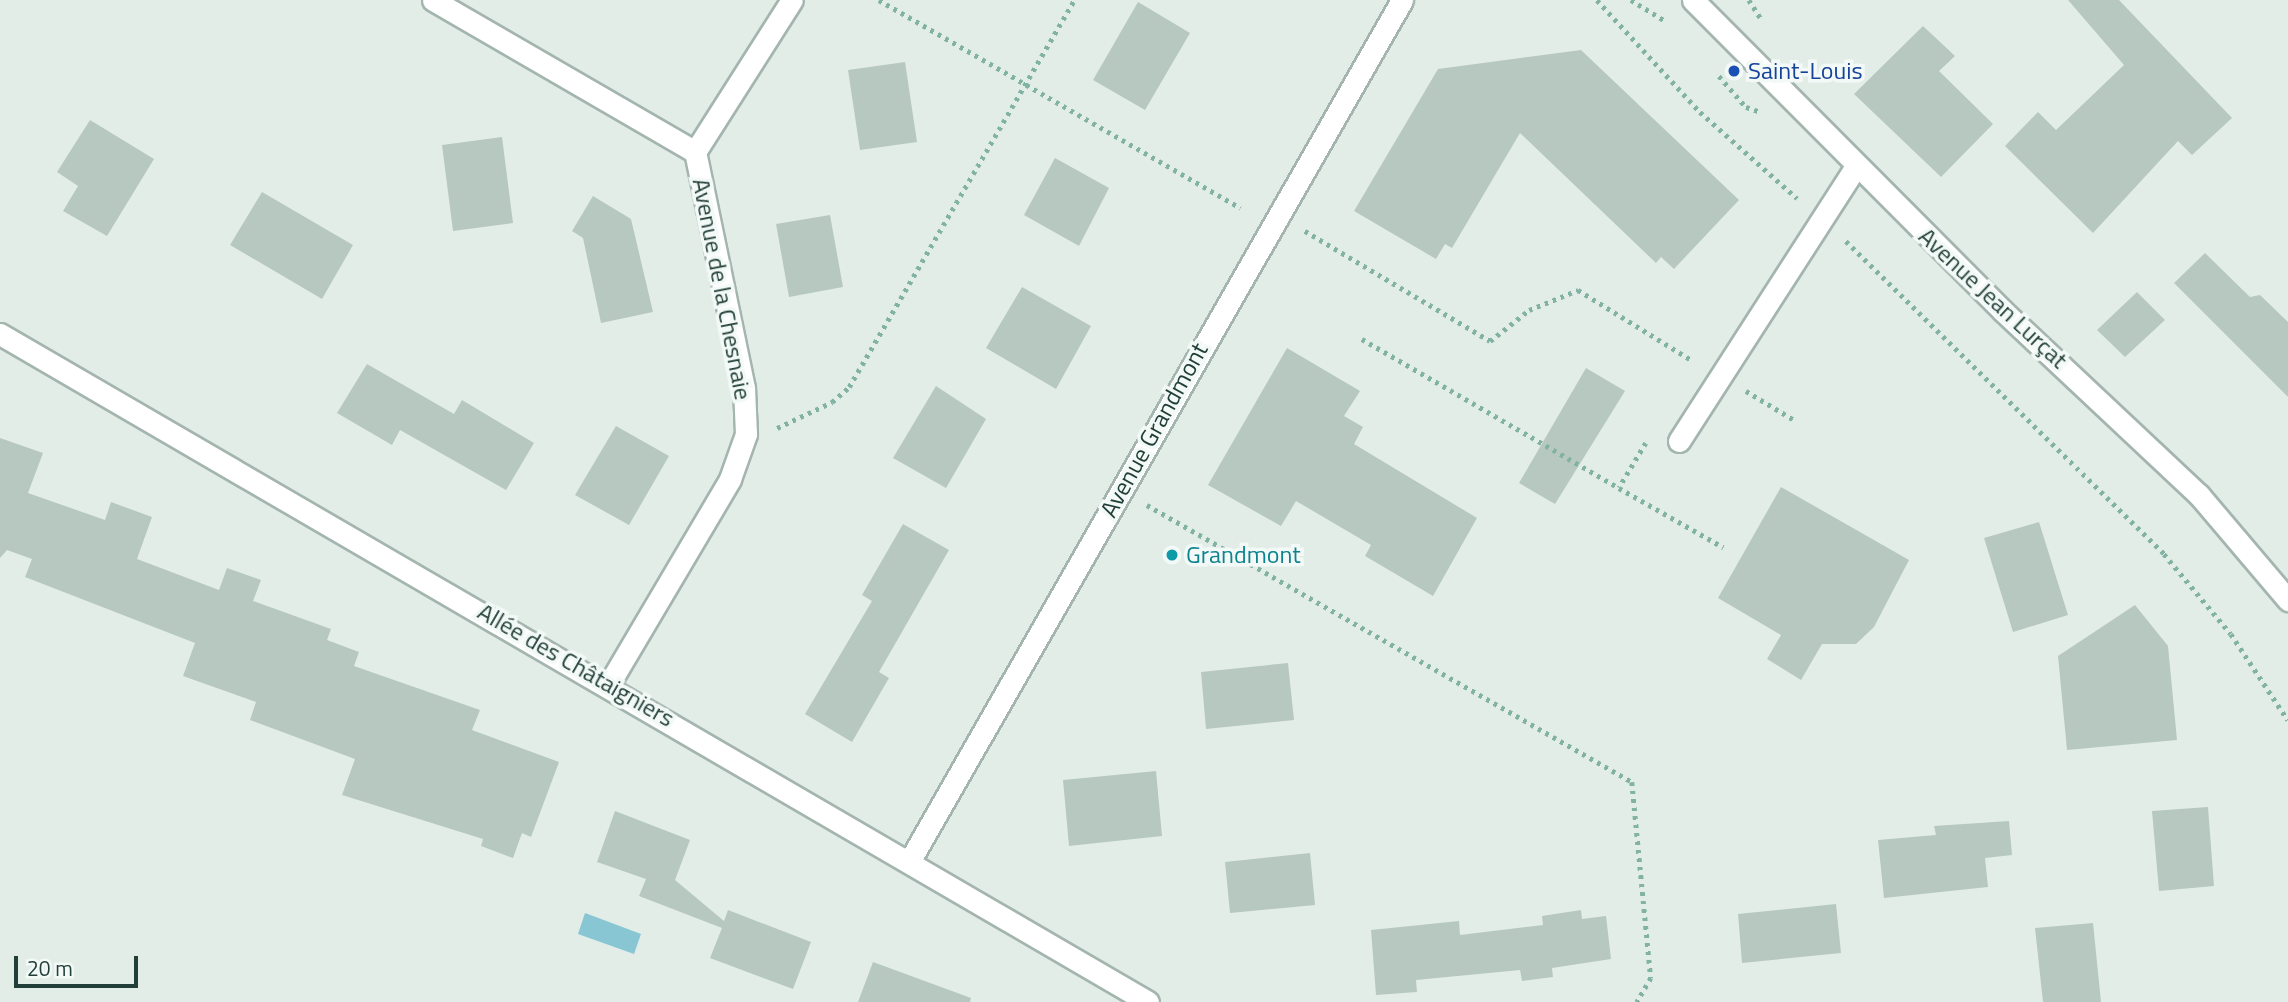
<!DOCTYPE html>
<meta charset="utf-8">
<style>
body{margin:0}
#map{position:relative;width:2288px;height:1002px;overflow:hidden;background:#e2ede8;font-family:"Titillium Web",sans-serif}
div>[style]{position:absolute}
.water>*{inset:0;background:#88c6d4}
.building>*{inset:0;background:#b7c8c1}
.path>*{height:4.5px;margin-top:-2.25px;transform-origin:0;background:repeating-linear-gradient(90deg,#81b2a4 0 3.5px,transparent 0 8.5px)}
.roads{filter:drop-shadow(2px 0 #a4b5b0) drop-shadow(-2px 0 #a4b5b0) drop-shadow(0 2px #a4b5b0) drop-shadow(0 -2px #a4b5b0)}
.service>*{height:21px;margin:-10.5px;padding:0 10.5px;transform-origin:10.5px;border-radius:10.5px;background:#fff}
.minor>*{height:21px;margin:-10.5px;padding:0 10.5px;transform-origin:10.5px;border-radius:10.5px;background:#fff}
.tertiary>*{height:21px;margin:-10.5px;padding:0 10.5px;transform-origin:10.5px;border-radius:10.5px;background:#fff}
.dots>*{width:19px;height:19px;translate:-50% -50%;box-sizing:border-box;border:4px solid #f3f9f6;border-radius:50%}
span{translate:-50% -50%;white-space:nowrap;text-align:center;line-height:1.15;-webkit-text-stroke:7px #f3f9f6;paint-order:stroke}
.transit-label{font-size:24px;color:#164399}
.left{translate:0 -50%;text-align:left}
.street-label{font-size:24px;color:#213f38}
.culture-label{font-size:24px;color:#0d838f}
.scale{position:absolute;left:14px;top:956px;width:124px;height:32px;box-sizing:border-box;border:4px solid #213f38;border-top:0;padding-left:9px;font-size:21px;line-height:24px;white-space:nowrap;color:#213f38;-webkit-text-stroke:5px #f3f9f6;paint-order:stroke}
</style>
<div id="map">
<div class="water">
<div style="clip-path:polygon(585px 913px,641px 934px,634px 954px,578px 934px)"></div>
</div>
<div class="building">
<div style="clip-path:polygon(2068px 0,2119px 0,2232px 118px,2192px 155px,2178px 141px,2093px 233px,2005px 146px,2038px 112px,2056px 130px,2124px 65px)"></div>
<div style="clip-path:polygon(1138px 2px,1190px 33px,1145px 110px,1093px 80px)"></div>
<div style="clip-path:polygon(1923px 26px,1955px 56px,1939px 71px,1993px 124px,1941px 177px,1854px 94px)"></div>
<div style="clip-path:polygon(1581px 50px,1739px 200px,1674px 269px,1661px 257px,1656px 263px,1520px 133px,1452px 248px,1445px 244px,1436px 259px,1354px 211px,1438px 69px)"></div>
<div style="clip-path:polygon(905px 62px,917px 142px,860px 150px,848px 70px)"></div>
<div style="clip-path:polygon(90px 120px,154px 159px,107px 236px,63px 211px,78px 186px,57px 172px)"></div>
<div style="clip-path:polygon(502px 137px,513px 223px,453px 231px,442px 145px)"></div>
<div style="clip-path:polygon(1055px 158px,1109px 188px,1079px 246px,1024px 215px)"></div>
<div style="clip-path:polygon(262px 192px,353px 245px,322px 299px,230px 245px)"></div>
<div style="clip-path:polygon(593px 196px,631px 219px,653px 312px,601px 323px,583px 238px,572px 231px)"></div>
<div style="clip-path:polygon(830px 215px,843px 287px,789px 297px,776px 224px)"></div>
<div style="clip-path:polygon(2205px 253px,2250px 297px,2260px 295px,2288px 322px,2288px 397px,2174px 283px)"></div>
<div style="clip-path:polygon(1022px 287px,1091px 326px,1056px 389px,986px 348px)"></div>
<div style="clip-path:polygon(2137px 292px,2165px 320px,2125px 357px,2097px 330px)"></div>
<div style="clip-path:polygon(1287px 348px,1360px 391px,1344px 416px,1363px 427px,1354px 444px,1477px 518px,1433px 596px,1365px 556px,1371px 545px,1296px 501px,1281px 526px,1208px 485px)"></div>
<div style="clip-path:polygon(367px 364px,454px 414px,462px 400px,534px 443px,506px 490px,400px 430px,392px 445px,337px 413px)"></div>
<div style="clip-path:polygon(1586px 368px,1625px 391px,1555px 504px,1519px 483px)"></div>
<div style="clip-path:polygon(936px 386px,986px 419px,946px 488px,893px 458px)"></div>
<div style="clip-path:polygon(616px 426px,669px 456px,629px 525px,575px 495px)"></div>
<div style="clip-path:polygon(0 438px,43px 453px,28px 493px,105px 520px,111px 502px,152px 517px,137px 559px,219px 590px,227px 568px,261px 580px,253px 601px,331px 629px,327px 640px,359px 652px,354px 666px,480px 710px,472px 730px,559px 762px,531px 837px,522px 833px,513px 858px,481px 846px,483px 839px,342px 795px,355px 759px,250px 720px,256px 702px,183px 676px,195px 643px,25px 577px,32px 559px,7px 550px,0 558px)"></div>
<div style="clip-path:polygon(1781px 487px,1909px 560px,1874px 627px,1856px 644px,1822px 644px,1801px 680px,1767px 659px,1781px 635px,1718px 598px)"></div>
<div style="clip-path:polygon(2039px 522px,2068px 615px,2013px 632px,1984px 538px)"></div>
<div style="clip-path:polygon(903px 524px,949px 550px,879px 672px,889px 678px,852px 742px,805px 714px,872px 601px,862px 595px)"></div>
<div style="clip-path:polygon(2135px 605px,2168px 646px,2177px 740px,2067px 750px,2058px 656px)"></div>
<div style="clip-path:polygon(1288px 663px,1294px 720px,1206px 729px,1201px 672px)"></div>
<div style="clip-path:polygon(1156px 771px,1162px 836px,1069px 846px,1063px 780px)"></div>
<div style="clip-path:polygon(2208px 807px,2214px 886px,2159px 891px,2152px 811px)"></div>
<div style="clip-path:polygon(615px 811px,690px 840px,675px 880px,724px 921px,728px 910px,811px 942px,793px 989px,710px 958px,722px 928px,639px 896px,646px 879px,597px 862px)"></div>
<div style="clip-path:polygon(2009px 821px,2012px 855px,1985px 858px,1988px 887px,1884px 898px,1878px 840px,1936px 835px,1934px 826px)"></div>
<div style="clip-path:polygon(1310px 853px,1315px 905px,1230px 913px,1225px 862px)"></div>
<div style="clip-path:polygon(1836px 904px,1841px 953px,1742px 963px,1738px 914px)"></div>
<div style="clip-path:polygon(1581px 910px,1582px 919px,1606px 916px,1611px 959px,1552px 968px,1553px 977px,1522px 981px,1520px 970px,1416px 980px,1417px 992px,1376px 995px,1371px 930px,1459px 921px,1460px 935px,1543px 925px,1542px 916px)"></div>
<div style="clip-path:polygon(2093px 923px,2101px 1002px,2043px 1002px,2035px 928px)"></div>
<div style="clip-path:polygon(873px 962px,971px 998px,970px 1002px,858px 1002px)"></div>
</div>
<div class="path">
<div style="left:879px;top:0;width:417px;rotate:29.9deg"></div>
<div style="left:1597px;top:0;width:152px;rotate:47.4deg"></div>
<div style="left:1700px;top:112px;width:130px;rotate:41.6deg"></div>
<div style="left:1631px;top:0;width:42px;rotate:31.4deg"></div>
<div style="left:1749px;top:0;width:24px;rotate:57deg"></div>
<div style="left:1719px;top:76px;width:41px;rotate:48.9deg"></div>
<div style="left:1746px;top:107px;width:13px;rotate:18deg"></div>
<div style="left:1305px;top:231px;width:215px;rotate:30.7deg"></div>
<div style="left:1490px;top:341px;width:50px;rotate:-38.5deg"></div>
<div style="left:1529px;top:310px;width:53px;rotate:-22.2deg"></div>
<div style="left:1578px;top:290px;width:135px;rotate:31.7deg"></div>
<div style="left:1846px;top:241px;width:446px;rotate:44.5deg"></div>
<div style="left:2164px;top:554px;width:104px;rotate:50.1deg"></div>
<div style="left:2231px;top:634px;width:103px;rotate:56.5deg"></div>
<div style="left:1362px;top:339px;width:297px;rotate:30.1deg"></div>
<div style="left:1746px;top:391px;width:58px;rotate:31deg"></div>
<div style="left:777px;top:428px;width:61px;rotate:-25.3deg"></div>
<div style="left:832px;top:402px;width:23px;rotate:-41deg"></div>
<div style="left:849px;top:387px;width:448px;rotate:-59.8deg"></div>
<div style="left:1646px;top:443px;width:52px;rotate:121deg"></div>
<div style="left:1619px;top:488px;width:120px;rotate:29.6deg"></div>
<div style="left:1147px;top:505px;width:559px;rotate:29.73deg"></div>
<div style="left:1632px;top:782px;width:197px;rotate:84.5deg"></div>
<div style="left:1651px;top:978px;width:28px;rotate:120deg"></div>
</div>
<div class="roads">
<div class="service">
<div style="left:1679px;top:441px;width:328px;rotate:-57.2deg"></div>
</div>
<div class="minor">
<div style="left:433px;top:0;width:303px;rotate:30.1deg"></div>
<div style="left:695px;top:152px;width:180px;rotate:-57.5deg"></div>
<div style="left:0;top:334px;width:1328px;rotate:30.19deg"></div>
<div style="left:609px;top:684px;width:238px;rotate:-59.4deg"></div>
<div style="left:730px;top:479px;width:48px;rotate:-70.4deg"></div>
<div style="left:746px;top:434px;width:46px;rotate:-92.5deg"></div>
<div style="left:744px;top:388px;width:241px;rotate:-101.7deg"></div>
<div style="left:909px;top:862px;width:993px;rotate:-60.23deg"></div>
</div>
<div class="tertiary">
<div style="left:1693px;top:0;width:439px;rotate:45.1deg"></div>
<div style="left:2003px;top:311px;width:269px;rotate:43.2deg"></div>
<div style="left:2199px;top:495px;width:138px;rotate:49.7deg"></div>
</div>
</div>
<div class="dots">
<div style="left:1734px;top:71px;background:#1a4fb4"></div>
<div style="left:1172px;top:555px;background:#0f9aa8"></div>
</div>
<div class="transit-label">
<span class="left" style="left:1748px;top:71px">Saint-Louis</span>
</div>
<div class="street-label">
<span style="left:722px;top:289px;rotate:79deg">Avenue de la Chesnaie</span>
<span style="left:1993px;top:298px;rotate:43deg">Avenue Jean Lurçat</span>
<span style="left:1154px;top:430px;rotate:-61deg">Avenue Grandmont</span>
<span style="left:576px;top:665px;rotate:30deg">Allée des Châtaigniers</span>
</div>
<div class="culture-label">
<span class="left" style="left:1186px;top:555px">Grandmont</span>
</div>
<div class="scale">20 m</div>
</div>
